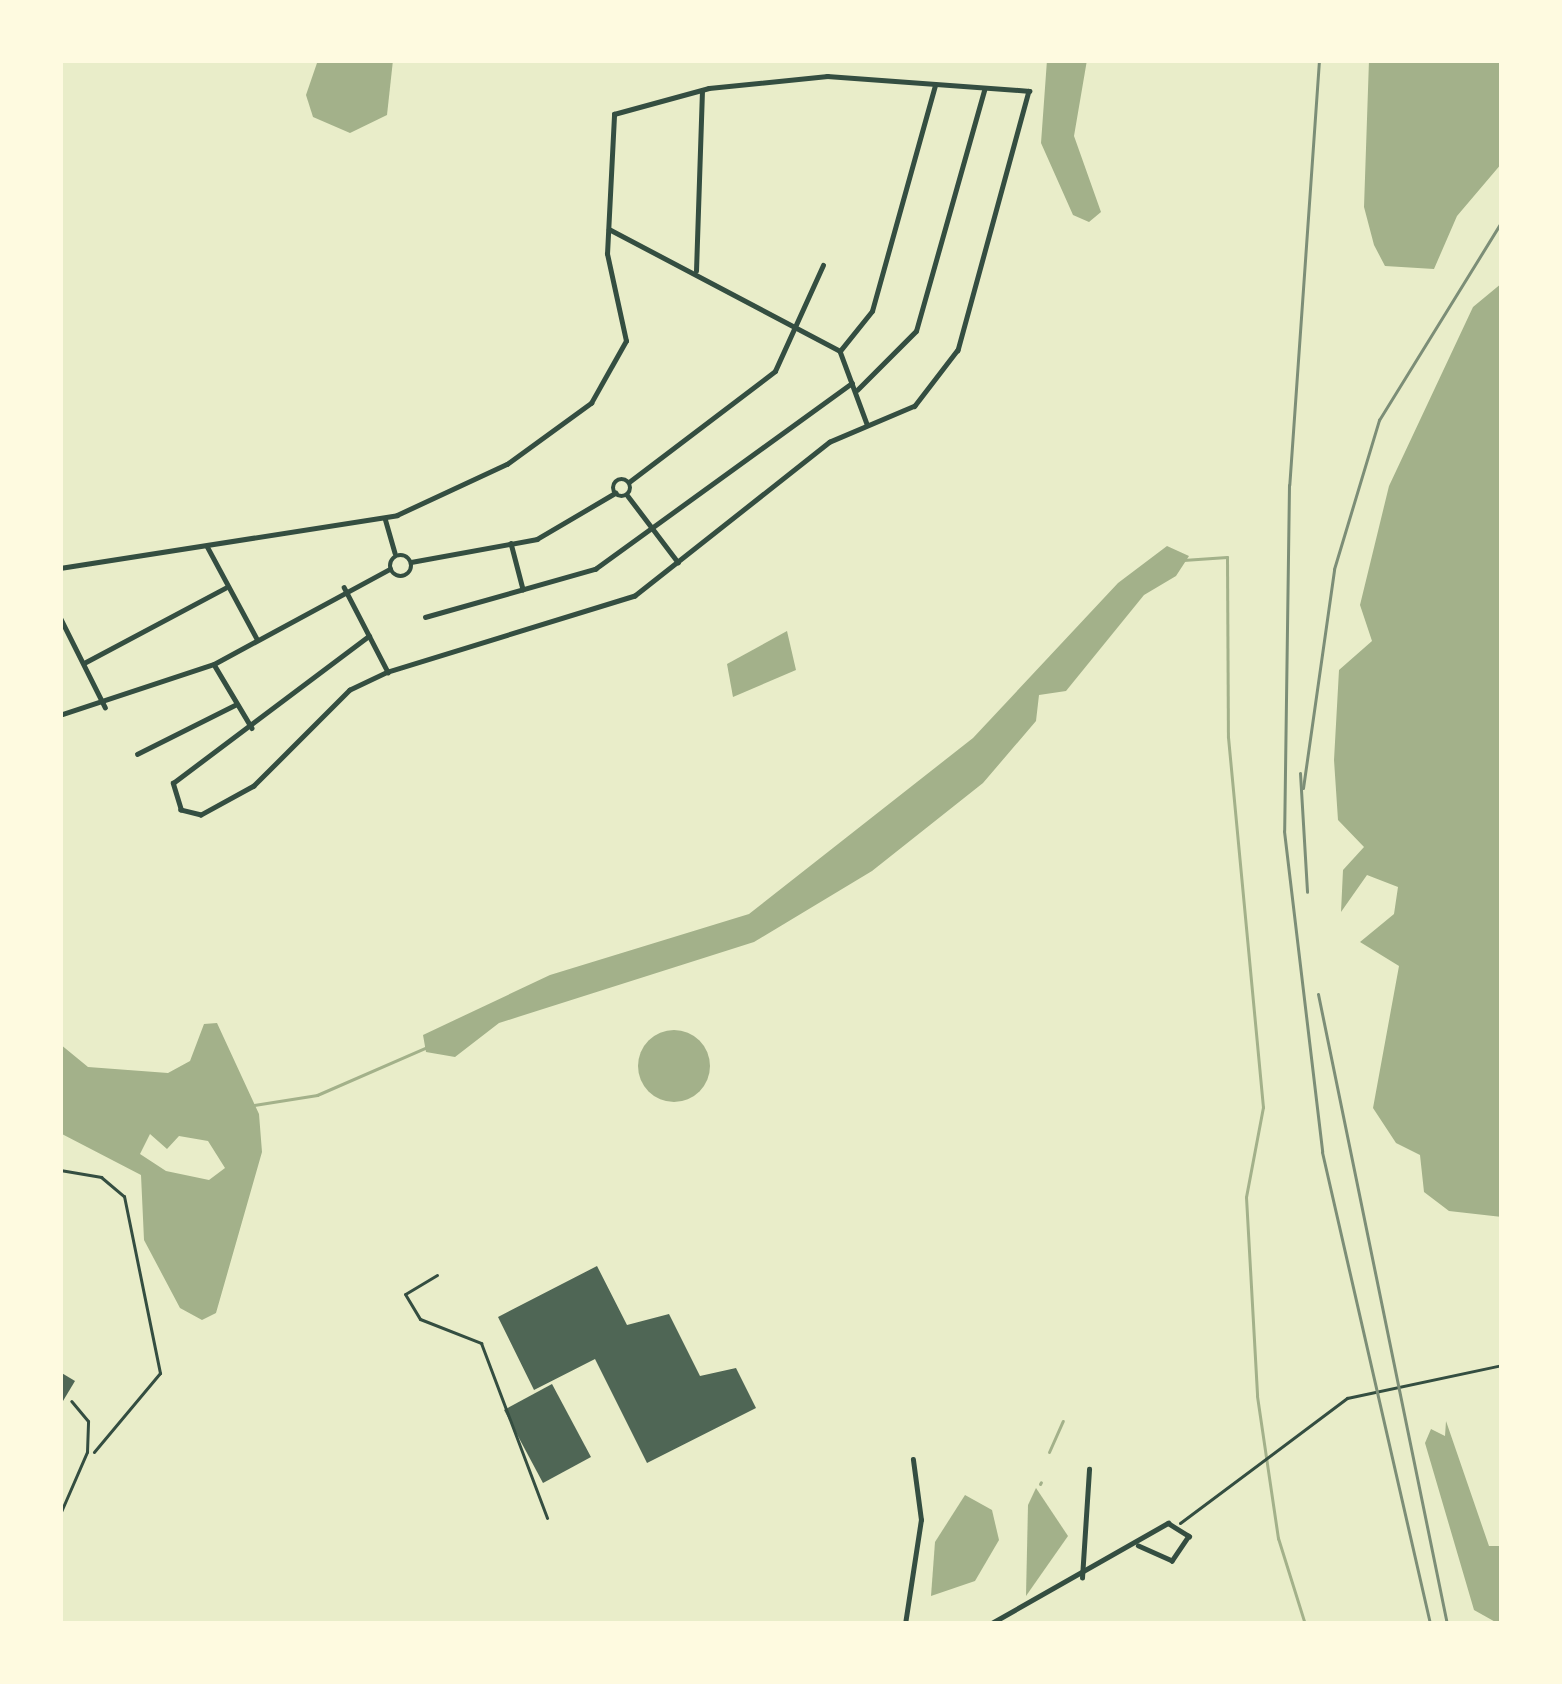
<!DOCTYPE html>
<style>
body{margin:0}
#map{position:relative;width:1562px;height:1684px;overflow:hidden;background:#e9edc9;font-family:Raleway,sans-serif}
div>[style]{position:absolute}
.water>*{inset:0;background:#a3b18a}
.round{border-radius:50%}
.stream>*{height:3px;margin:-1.5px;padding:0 1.5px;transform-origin:1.5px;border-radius:1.5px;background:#a3b18a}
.building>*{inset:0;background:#4f6655}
.path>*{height:3px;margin:-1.5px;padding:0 1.5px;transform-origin:1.5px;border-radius:1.5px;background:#344e41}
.service>*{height:3px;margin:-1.5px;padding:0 1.5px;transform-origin:1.5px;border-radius:1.5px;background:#344e41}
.minor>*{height:4.5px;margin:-2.25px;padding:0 2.25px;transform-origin:2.25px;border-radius:2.25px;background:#344e41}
.minor>.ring{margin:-2.25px;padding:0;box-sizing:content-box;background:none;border:4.5px solid #344e41;border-radius:50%}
.rail>*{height:3px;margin:-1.5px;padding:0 1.5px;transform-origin:1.5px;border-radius:1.5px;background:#7c8e77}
span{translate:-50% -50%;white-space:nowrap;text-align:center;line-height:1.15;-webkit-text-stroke:10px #fefae0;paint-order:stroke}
.frame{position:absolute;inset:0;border:63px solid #fefae0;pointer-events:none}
</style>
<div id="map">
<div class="water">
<div style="clip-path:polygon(318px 60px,393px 60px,387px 115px,350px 133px,313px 117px,306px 95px)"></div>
<div style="clip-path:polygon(1047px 60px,1087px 60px,1074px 136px,1101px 212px,1089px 222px,1073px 215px,1041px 143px)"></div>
<div style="clip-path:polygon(1369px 60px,1502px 60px,1502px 163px,1457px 216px,1434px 269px,1385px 266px,1374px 245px,1364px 207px)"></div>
<div style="clip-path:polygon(1502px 283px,1502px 1217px,1449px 1211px,1424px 1192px,1420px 1155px,1396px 1143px,1373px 1108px,1399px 966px,1360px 942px,1394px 914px,1398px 887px,1367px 875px,1341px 912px,1343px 870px,1364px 847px,1338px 820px,1334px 760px,1339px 670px,1372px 641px,1360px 605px,1389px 486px,1473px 307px)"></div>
<div style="clip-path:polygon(1167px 546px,1189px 556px,1176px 576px,1144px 595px,1066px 691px,1039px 695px,1036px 721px,983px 783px,872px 871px,754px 942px,499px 1023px,455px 1057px,426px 1052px,423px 1035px,550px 975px,749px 914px,973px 738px,1118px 583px)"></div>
<div style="clip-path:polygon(787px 631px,796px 670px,733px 697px,727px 664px)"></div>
<div style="clip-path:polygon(evenodd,217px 1023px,259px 1114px,262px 1152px,216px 1313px,202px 1320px,180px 1308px,144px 1240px,141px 1175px,60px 1133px,60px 1044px,88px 1067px,168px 1073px,190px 1061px,204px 1024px,217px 1023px,150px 1134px,167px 1149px,179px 1136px,208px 1141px,225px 1168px,209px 1180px,166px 1171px,140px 1154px,150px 1134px)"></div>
<div class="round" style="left:638px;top:1030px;width:72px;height:72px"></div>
<div style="clip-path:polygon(1446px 1421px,1489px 1546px,1499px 1546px,1499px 1624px,1474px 1610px,1425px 1443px,1431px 1429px,1445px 1436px)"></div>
<div style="clip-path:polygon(1036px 1488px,1068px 1536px,1026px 1596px,1028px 1505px)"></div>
<div style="clip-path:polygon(965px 1495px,992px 1510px,999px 1540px,975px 1581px,931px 1596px,935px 1542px)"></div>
</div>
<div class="stream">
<div style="left:1183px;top:560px;width:44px;rotate:-3.9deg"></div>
<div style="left:1227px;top:557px;width:180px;rotate:89.7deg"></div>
<div style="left:1228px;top:737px;width:372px;rotate:84.6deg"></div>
<div style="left:1263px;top:1107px;width:92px;rotate:100.7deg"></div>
<div style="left:1246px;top:1197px;width:199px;rotate:86.8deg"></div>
<div style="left:1257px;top:1396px;width:144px;rotate:81.6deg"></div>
<div style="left:1278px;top:1538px;width:90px;rotate:72.6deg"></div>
<div style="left:254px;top:1105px;width:64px;rotate:-9deg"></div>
<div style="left:317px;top:1095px;width:118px;rotate:-23.5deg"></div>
<div style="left:1049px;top:1452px;width:34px;rotate:-66deg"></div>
<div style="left:1040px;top:1484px;width:2px;rotate:-63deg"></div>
</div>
<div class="building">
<div style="clip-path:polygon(597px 1266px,627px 1325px,669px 1314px,700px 1376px,736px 1368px,756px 1408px,647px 1463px,595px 1359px,534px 1390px,498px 1317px)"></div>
<div style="clip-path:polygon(60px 1372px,75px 1381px,60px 1406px)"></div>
<div style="clip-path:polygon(552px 1384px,591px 1457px,543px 1483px,504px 1410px)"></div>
</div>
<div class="path">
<div style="left:60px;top:1170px;width:42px;rotate:9.7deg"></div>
<div style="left:101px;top:1177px;width:30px;rotate:40deg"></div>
<div style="left:124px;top:1196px;width:181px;rotate:78.5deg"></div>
<div style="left:160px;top:1373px;width:103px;rotate:129.9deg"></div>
<div style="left:1180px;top:1523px;width:209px;rotate:-36.8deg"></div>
<div style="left:1347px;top:1398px;width:158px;rotate:-12deg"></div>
</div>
<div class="service">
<div style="left:437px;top:1275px;width:37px;rotate:149deg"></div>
<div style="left:405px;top:1294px;width:29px;rotate:59deg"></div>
<div style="left:420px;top:1319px;width:66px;rotate:21.5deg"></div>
<div style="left:481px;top:1343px;width:187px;rotate:69.3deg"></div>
<div style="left:60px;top:1514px;width:68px;rotate:-66.5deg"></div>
<div style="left:87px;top:1452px;width:31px;rotate:-88deg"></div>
<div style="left:88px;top:1421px;width:26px;rotate:-130deg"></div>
</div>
<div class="minor">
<div style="left:609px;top:229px;width:261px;rotate:27.8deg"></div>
<div style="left:840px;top:351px;width:78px;rotate:69.7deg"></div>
<div style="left:696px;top:271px;width:179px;rotate:-88.1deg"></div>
<div style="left:840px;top:351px;width:51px;rotate:-51.3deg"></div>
<div style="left:872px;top:311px;width:235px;rotate:-74.4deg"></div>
<div style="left:857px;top:390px;width:83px;rotate:-45deg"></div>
<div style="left:916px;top:331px;width:250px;rotate:-74.2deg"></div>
<div class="ring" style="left:613px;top:479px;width:13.5px;height:13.5px"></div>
<div style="left:629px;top:482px;width:183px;rotate:-37.2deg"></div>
<div style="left:775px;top:371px;width:116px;rotate:-65.6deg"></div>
<div style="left:628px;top:496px;width:83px;rotate:52.9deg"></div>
<div style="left:385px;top:518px;width:36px;rotate:74deg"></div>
<div style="left:511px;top:543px;width:48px;rotate:75.4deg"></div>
<div style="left:207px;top:546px;width:106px;rotate:61.7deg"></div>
<div class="ring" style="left:390px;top:555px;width:17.5px;height:17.5px"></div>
<div style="left:411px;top:562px;width:128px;rotate:-10.3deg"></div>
<div style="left:537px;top:539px;width:91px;rotate:-30.5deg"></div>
<div style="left:60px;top:568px;width:341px;rotate:-8.9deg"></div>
<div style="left:397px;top:515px;width:121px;rotate:-24.9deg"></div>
<div style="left:507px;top:464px;width:104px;rotate:-36deg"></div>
<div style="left:591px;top:403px;width:71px;rotate:-60.6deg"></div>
<div style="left:626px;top:341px;width:89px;rotate:-102.3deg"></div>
<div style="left:607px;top:254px;width:140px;rotate:-87.1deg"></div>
<div style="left:614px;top:114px;width:98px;rotate:-15.3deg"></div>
<div style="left:709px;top:88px;width:119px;rotate:-5.8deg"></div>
<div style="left:827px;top:76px;width:203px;rotate:4.2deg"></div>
<div style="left:1029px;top:91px;width:269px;rotate:105.3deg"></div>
<div style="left:958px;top:350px;width:71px;rotate:127.5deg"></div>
<div style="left:915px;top:406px;width:92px;rotate:157deg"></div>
<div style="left:830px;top:442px;width:248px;rotate:141.7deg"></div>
<div style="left:635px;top:596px;width:258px;rotate:162.9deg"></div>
<div style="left:388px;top:672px;width:42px;rotate:154.7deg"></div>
<div style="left:350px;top:690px;width:136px;rotate:135deg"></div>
<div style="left:254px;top:786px;width:60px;rotate:151.3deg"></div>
<div style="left:201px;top:815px;width:21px;rotate:-166deg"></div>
<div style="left:181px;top:810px;width:28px;rotate:-107deg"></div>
<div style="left:173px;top:783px;width:245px;rotate:-36.9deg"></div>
<div style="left:344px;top:587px;width:96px;rotate:62.6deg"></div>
<div style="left:60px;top:617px;width:101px;rotate:63.4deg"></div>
<div style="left:425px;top:617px;width:177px;rotate:-15.8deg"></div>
<div style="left:595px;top:569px;width:317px;rotate:-35.9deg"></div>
<div style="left:84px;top:663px;width:160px;rotate:-28deg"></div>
<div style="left:215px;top:666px;width:72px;rotate:59.2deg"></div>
<div style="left:60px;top:715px;width:162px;rotate:-18.3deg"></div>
<div style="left:214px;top:664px;width:200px;rotate:-28.4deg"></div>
<div style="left:137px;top:754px;width:110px;rotate:-26.6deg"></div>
<div style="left:1082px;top:1578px;width:109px;rotate:-86.3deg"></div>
<div style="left:905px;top:1624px;width:105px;rotate:-81.3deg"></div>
<div style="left:921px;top:1520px;width:61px;rotate:-97.6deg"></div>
<div style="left:990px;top:1624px;width:205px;rotate:-29.6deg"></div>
<div style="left:1168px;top:1523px;width:25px;rotate:32deg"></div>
<div style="left:1189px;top:1536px;width:30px;rotate:124deg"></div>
<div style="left:1172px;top:1561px;width:37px;rotate:-156deg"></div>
</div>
<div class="rail">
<div style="left:1319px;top:60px;width:426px;rotate:94deg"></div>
<div style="left:1289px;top:485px;width:346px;rotate:90.8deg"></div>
<div style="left:1284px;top:831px;width:323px;rotate:83.2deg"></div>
<div style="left:1322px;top:1152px;width:484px;rotate:77.1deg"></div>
<div style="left:1300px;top:773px;width:119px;rotate:86.6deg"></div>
<div style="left:1303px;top:788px;width:221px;rotate:-81.9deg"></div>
<div style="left:1334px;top:569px;width:156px;rotate:-73.2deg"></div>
<div style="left:1379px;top:420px;width:234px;rotate:-58.3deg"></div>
<div style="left:1318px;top:994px;width:643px;rotate:78.43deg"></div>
</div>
<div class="frame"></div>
</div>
